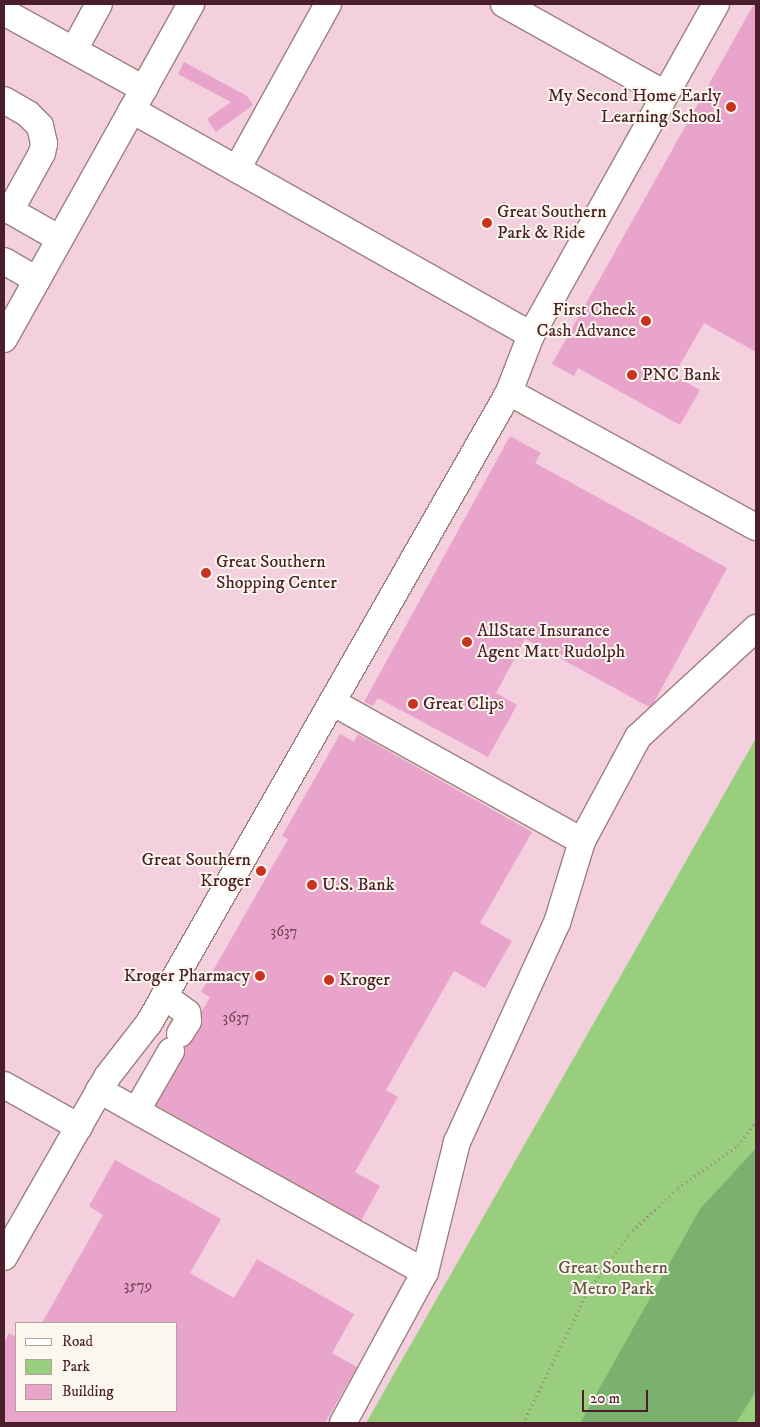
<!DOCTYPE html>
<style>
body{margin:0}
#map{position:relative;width:760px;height:1427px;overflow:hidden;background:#efe6ca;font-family:"IM FELL DW Pica",serif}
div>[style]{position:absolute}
.built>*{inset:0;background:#f4cfdd}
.green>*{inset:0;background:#9ace7f}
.forest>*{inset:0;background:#7bb16e}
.building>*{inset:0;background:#e9a4cb}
.path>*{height:3px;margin-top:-1.5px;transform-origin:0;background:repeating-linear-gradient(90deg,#9c827a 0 1px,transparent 0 5px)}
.roads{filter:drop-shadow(1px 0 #9c827a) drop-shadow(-1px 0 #9c827a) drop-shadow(0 1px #9c827a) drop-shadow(0 -1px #9c827a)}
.minor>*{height:26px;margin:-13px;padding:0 13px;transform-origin:13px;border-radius:13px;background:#fff}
.dots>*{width:14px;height:14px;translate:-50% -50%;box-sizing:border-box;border:2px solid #fbf7ec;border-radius:50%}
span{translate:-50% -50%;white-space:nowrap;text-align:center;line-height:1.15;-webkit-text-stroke:4px #fbf7ec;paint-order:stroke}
.number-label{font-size:15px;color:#724053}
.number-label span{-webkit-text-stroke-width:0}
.poi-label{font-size:18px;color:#4a1f2b}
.right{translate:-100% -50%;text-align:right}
.left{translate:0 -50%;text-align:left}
.park-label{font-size:18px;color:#625444}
.frame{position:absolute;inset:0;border:5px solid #4a1f2b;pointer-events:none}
.legend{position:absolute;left:15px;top:1322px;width:162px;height:90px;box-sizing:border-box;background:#fbf7ec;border:1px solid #b4a19f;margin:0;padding:6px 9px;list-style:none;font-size:15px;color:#4a1f2b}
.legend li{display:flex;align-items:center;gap:10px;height:25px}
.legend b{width:25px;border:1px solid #b4a19f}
.scale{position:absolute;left:582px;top:1390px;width:66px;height:22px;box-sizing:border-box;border:2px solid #4a1f2b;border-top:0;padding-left:6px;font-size:15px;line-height:18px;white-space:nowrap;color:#4a1f2b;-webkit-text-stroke:4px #fbf7ec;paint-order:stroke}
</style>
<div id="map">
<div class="built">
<div style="clip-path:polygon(evenodd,4px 4px,756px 4px,756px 738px,366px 1423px,4px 1423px,4px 4px,16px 1323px,176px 1323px,176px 1411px,16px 1411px,16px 1323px)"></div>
</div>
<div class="green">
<div style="clip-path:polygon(756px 738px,756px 1423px,366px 1423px)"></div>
</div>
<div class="forest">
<div style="clip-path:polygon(756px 1148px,756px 1391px,736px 1423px,580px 1423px,700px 1209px)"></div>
</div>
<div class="building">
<div style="clip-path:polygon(754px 4px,756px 4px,756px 352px,704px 323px,674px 375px,700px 390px,680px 425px,578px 368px,574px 376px,552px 364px)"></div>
<div style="clip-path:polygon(184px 62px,247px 96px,253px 105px,216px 132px,207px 119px,231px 102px,178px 74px)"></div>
<div style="clip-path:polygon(510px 436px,541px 453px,535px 463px,727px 568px,651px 708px,525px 639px,496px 693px,517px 705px,488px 757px,378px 698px,373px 706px,364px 702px)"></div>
<div style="clip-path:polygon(340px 734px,354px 742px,358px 734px,532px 832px,480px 923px,512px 941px,485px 988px,454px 971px,386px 1090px,398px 1097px,355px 1172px,380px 1186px,361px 1221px,150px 1102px,210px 997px,201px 992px,288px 839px,282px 836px)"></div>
<div style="clip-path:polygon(115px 1160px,221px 1219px,190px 1273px,234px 1298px,257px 1259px,354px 1314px,332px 1353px,357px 1367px,325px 1423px,4px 1423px,4px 1343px,9px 1333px,16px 1337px,16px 1411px,176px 1411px,176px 1323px,42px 1323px,103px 1215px,89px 1206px)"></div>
</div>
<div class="path">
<div style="left:523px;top:1423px;width:149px;rotate:-63.8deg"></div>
<div style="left:589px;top:1289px;width:68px;rotate:-54deg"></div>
<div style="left:629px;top:1234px;width:67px;rotate:-43.2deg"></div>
<div style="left:678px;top:1188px;width:74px;rotate:-35.6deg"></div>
<div style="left:738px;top:1145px;width:30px;rotate:-53deg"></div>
</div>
<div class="roads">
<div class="minor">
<div style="left:191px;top:4px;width:121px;rotate:119.1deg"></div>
<div style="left:132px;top:110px;width:458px;rotate:29.4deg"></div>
<div style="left:504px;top:4px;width:184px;rotate:29.2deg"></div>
<div style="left:4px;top:12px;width:160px;rotate:28.8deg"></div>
<div style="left:74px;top:50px;width:52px;rotate:-61.5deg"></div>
<div style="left:4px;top:100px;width:28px;rotate:30deg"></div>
<div style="left:28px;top:114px;width:17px;rotate:45deg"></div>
<div style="left:40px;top:126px;width:18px;rotate:77deg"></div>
<div style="left:44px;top:144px;width:9px;rotate:103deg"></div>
<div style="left:42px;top:153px;width:66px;rotate:118.9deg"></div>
<div style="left:237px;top:169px;width:188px;rotate:-61.1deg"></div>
<div style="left:4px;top:207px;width:64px;rotate:29.7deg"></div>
<div style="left:4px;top:261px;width:38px;rotate:30deg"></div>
<div style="left:4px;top:339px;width:262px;rotate:-60.8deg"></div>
<div style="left:509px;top:392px;width:281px;rotate:28.7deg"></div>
<div style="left:332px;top:702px;width:286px;rotate:29.1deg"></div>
<div style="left:164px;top:996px;width:29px;rotate:36deg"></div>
<div style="left:187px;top:1013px;width:8px;rotate:83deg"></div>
<div style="left:188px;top:1021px;width:15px;rotate:122deg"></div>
<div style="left:4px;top:1085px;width:86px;rotate:29.2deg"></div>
<div style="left:99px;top:1090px;width:373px;rotate:29.2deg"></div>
<div style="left:137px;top:1110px;width:68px;rotate:-60deg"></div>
<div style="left:4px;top:1257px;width:207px;rotate:-60.2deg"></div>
<div style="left:107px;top:1077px;width:68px;rotate:-52.1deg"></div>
<div style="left:149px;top:1023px;width:726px;rotate:-60.29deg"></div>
<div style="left:509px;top:392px;width:61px;rotate:-68.9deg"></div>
<div style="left:531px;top:335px;width:379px;rotate:-60.8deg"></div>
<div style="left:343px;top:1423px;width:172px;rotate:-61.5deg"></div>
<div style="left:425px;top:1272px;width:134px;rotate:-76.2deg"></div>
<div style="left:457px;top:1142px;width:241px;rotate:-65.5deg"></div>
<div style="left:557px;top:923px;width:86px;rotate:-73deg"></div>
<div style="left:582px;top:841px;width:118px;rotate:-61.7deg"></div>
<div style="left:638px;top:737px;width:161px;rotate:-42.7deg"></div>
</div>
</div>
<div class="dots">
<div style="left:731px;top:107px;background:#c8321e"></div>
<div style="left:487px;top:223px;background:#c8321e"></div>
<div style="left:646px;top:321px;background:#c8321e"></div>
<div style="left:632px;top:375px;background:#c8321e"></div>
<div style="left:206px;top:573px;background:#c8321e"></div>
<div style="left:467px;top:642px;background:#c8321e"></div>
<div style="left:413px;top:704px;background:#c8321e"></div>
<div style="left:261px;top:871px;background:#c8321e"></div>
<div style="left:312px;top:885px;background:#c8321e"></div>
<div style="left:260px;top:976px;background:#c8321e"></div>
<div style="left:329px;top:980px;background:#c8321e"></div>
</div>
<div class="number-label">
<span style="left:284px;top:932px">3637</span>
<span style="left:236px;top:1018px">3637</span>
<span style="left:138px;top:1286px">3579</span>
</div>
<div class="poi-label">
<span class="right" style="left:721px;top:107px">My Second Home Early<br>Learning School</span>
<span class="left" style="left:497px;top:223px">Great Southern<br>Park &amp; Ride</span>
<span class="right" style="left:636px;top:321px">First Check<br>Cash Advance</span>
<span class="left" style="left:642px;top:375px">PNC Bank</span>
<span class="left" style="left:216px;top:573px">Great Southern<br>Shopping Center</span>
<span class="left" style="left:477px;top:642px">AllState Insurance<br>Agent Matt Rudolph</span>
<span class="left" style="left:423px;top:704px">Great Clips</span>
<span class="right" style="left:251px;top:871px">Great Southern<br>Kroger</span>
<span class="left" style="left:322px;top:885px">U.S. Bank</span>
<span class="right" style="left:250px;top:976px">Kroger Pharmacy</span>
<span class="left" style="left:339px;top:980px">Kroger</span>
</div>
<div class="park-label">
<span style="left:613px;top:1279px">Great Southern<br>Metro Park</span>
</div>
<div class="frame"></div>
<ul class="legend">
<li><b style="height:6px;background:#fff"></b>Road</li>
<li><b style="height:14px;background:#9ace7f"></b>Park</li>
<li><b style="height:14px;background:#e9a4cb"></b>Building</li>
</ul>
<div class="scale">20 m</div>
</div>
